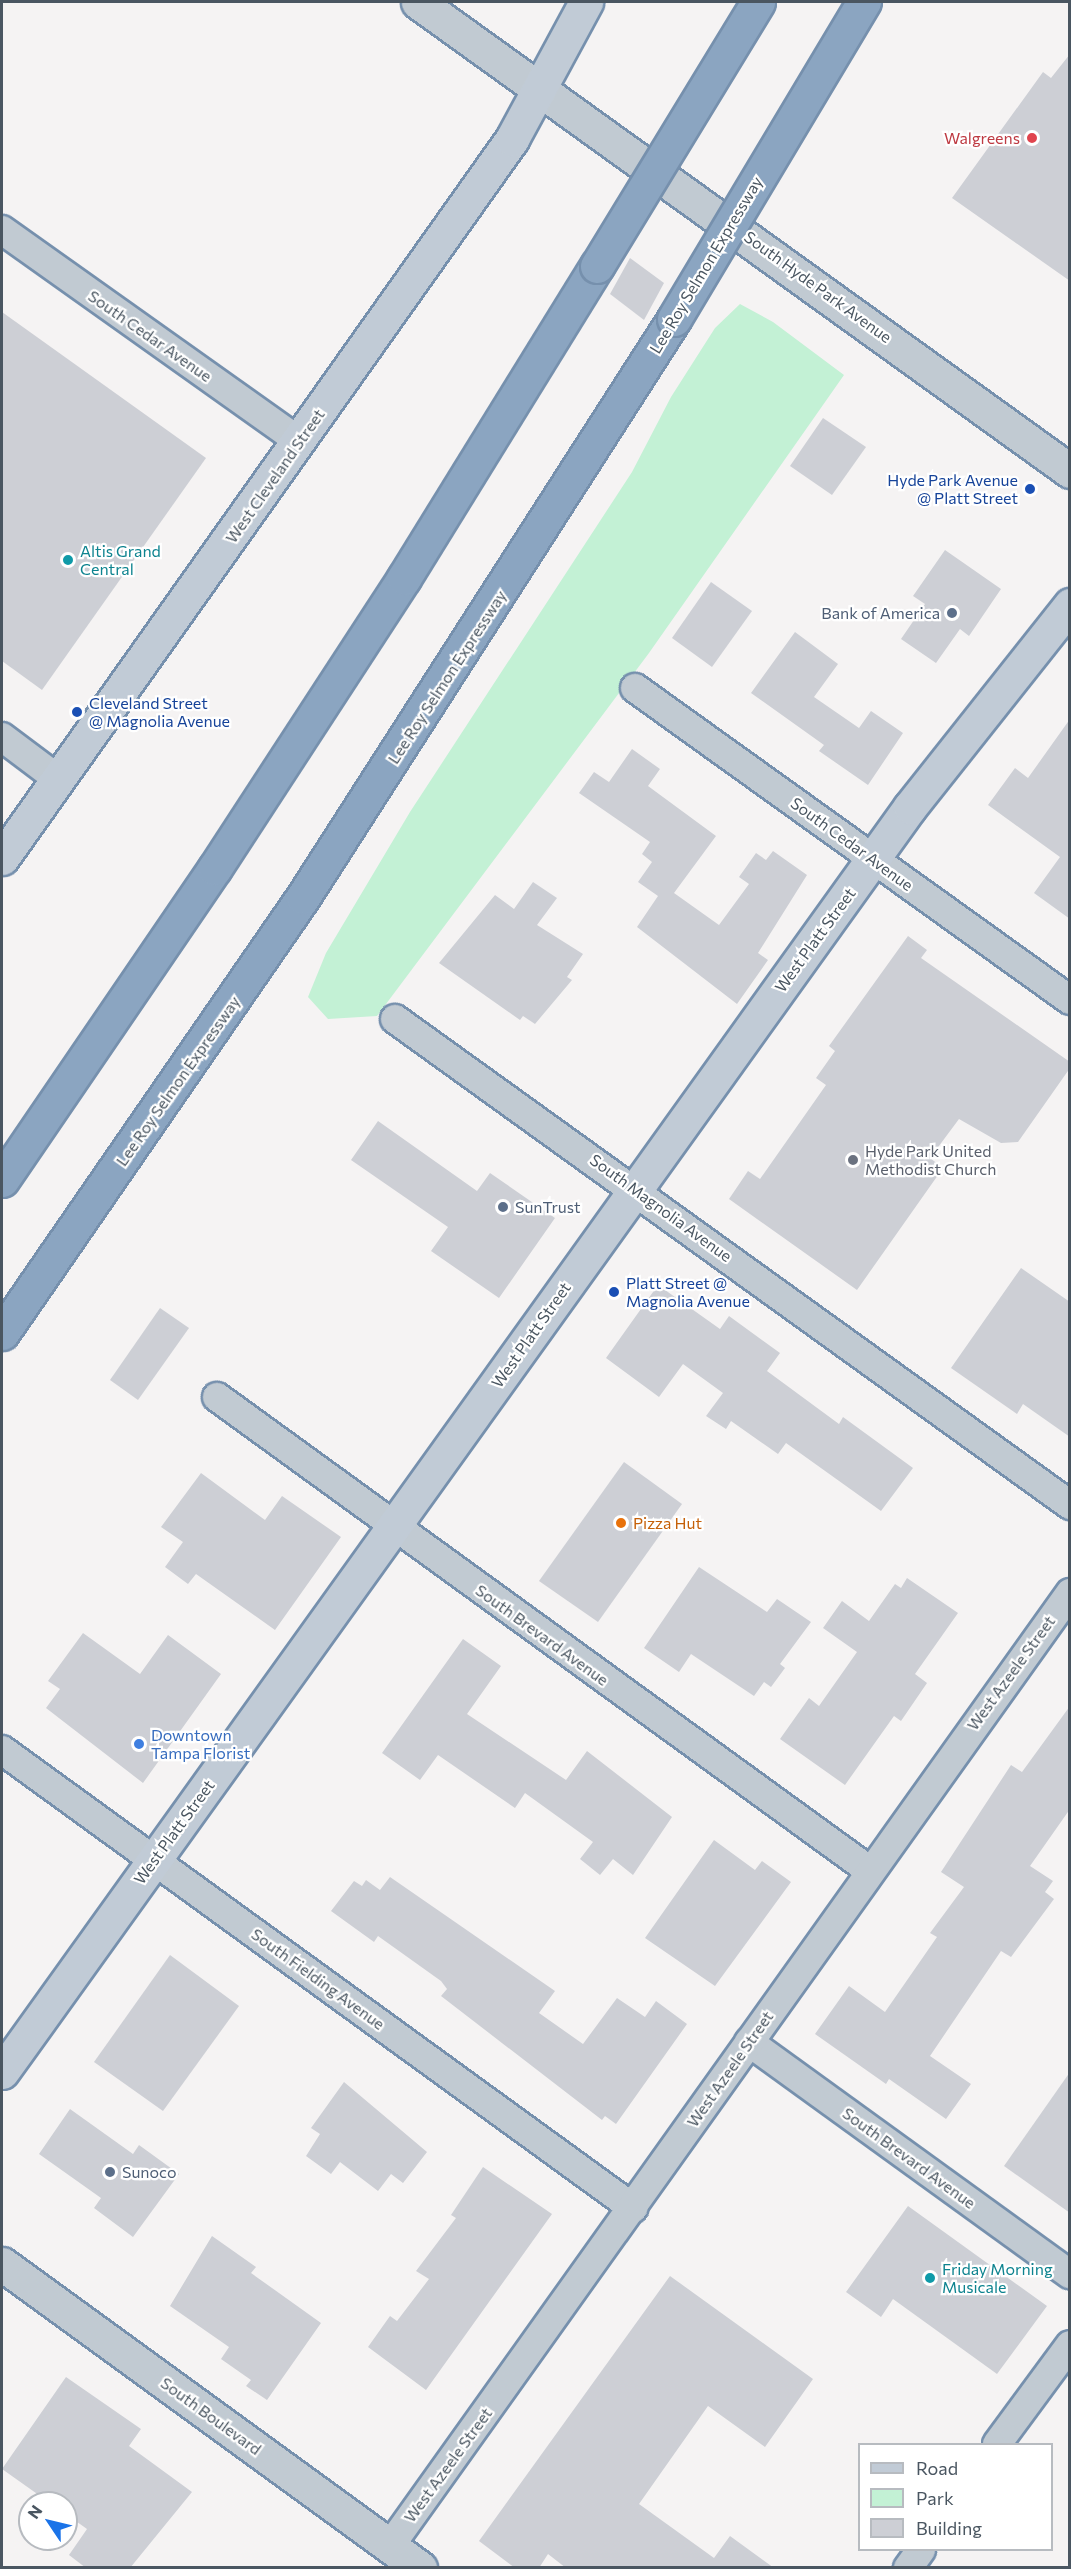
<!DOCTYPE html>
<style>
body{margin:0}
#map{position:relative;width:1071px;height:2569px;overflow:hidden;background:#f5f3f3;font-family:Commissioner,sans-serif}
div>[style]{position:absolute}
.green>*{inset:0;background:#c3f1d5}
.building>*{inset:0;background:#cdcfd5}
.roads{filter:drop-shadow(2px 0 #7690ad) drop-shadow(-2px 0 #7690ad) drop-shadow(0 2px #7690ad) drop-shadow(0 -2px #7690ad)}
.minor>*{height:28px;margin:-14px;padding:0 14px;transform-origin:14px;border-radius:14px;background:#c1cad2}
.tertiary>*{height:33px;margin:-16.5px;padding:0 16.5px;transform-origin:16.5px;border-radius:16.5px;background:#c1cad2}
.secondary>*{height:33px;margin:-16.5px;padding:0 16.5px;transform-origin:16.5px;border-radius:16.5px;background:#c1cbd6}
.motorway>*{height:33px;margin:-16.5px;padding:0 16.5px;transform-origin:16.5px;border-radius:16.5px;background:#8ba5c1}
.bridges{filter:drop-shadow(2px 0 #7690ad) drop-shadow(-2px 0 #7690ad) drop-shadow(0 2px #7690ad) drop-shadow(0 -2px #7690ad)}
.motorway-bridge>*{height:33px;margin:-16.5px;padding:0 16.5px;transform-origin:16.5px;border-radius:16.5px;background:#8ba5c1}
.dots>*{width:16px;height:16px;translate:-50% -50%;box-sizing:border-box;border:3px solid #fff;border-radius:50%}
span{translate:-50% -50%;white-space:nowrap;text-align:center;line-height:1.15;-webkit-text-stroke:4.5px #fff;paint-order:stroke}
.health-label{font-size:16px;color:#be3a42}
.right{translate:-100% -50%;text-align:right}
.street-label{font-size:16px;color:#4a5661}
.transit-label{font-size:16px;color:#164399}
.left{translate:0 -50%;text-align:left}
.culture-label{font-size:16px;color:#0d838f}
.service-label{font-size:16px;color:#4e5e75}
.worship-label{font-size:16px;color:#5b616d}
.food-label{font-size:16px;color:#c56008}
.shop-label{font-size:16px;color:#366cbe}
.frame{position:absolute;inset:0;border:3px solid #4a5661;pointer-events:none}
.legend{position:absolute;left:858px;top:2443px;width:195px;height:108px;box-sizing:border-box;background:#fff;border:2px solid #b7bbc0;margin:0;padding:8px 10px;list-style:none;font-size:18px;color:#4a5661}
.legend li{display:flex;align-items:center;gap:12px;height:30px}
.legend b{width:30px;border:2px solid #b7bbc0}
.north{position:absolute;left:18px;top:2491px;width:60px;height:60px;box-sizing:border-box;background:#fff;border:2px solid #b7bbc0;border-radius:50%;rotate:305deg;font-size:16px;font-weight:700;line-height:24px;text-align:center;color:#4a5661}
.north::after{content:'';display:block;margin:auto;width:21px;height:27px;background:#1a73e8;clip-path:polygon(50% 0,100% 100%,50% 72%,0 100%)}
</style>
<div id="map">
<div class="green">
<div style="clip-path:polygon(740px 304px,773px 322px,844px 375px,649px 653px,377px 1016px,328px 1019px,308px 997px,326px 953px,410px 812px,632px 472px,671px 397px,715px 328px)"></div>
</div>
<div class="building">
<div style="clip-path:polygon(1070px 54px,1070px 281px,952px 198px,1043px 72px,1051px 78px)"></div>
<div style="clip-path:polygon(630px 258px,664px 283px,644px 320px,610px 294px)"></div>
<div style="clip-path:polygon(2px 312px,206px 458px,42px 690px,2px 661px)"></div>
<div style="clip-path:polygon(823px 418px,866px 447px,832px 495px,790px 466px)"></div>
<div style="clip-path:polygon(945px 550px,1001px 589px,969px 636px,960px 629px,936px 663px,901px 639px,925px 604px,913px 596px)"></div>
<div style="clip-path:polygon(711px 582px,752px 611px,712px 667px,672px 638px)"></div>
<div style="clip-path:polygon(795px 632px,838px 664px,814px 697px,859px 728px,871px 711px,903px 733px,868px 785px,819px 751px,824px 745px,751px 693px)"></div>
<div style="clip-path:polygon(1070px 719px,1070px 919px,1034px 893px,1060px 857px,988px 805px,1015px 768px,1028px 778px)"></div>
<div style="clip-path:polygon(632px 749px,660px 769px,648px 786px,716px 836px,674px 893px,719px 925px,749px 884px,739px 877px,756px 853px,766px 860px,773px 851px,807px 875px,758px 953px,768px 960px,737px 1004px,637px 927px,658px 896px,638px 882px,652px 862px,642px 854px,650px 842px,579px 793px,594px 772px,609px 782px)"></div>
<div style="clip-path:polygon(533px 882px,557px 898px,537px 925px,583px 954px,567px 977px,572px 980px,535px 1024px,523px 1016px,520px 1020px,439px 963px,495px 895px,514px 909px)"></div>
<div style="clip-path:polygon(908px 936px,927px 950px,921px 958px,1070px 1062px,1070px 1068px,1018px 1142px,1001px 1143px,959px 1119px,930px 1158px,943px 1168px,857px 1290px,729px 1199px,748px 1171px,760px 1179px,826px 1085px,816px 1078px,835px 1051px,829px 1046px)"></div>
<div style="clip-path:polygon(378px 1121px,477px 1191px,490px 1173px,555px 1218px,499px 1298px,431px 1251px,448px 1227px,351px 1160px)"></div>
<div style="clip-path:polygon(1021px 1268px,1070px 1302px,1070px 1437px,1023px 1404px,1017px 1414px,951px 1368px)"></div>
<div style="clip-path:polygon(658px 1285px,720px 1329px,729px 1316px,780px 1353px,767px 1371px,839px 1424px,843px 1417px,913px 1468px,881px 1511px,786px 1443px,778px 1454px,731px 1421px,726px 1429px,706px 1416px,723px 1393px,683px 1364px,659px 1397px,606px 1358px)"></div>
<div style="clip-path:polygon(160px 1308px,189px 1328px,138px 1400px,110px 1380px)"></div>
<div style="clip-path:polygon(624px 1462px,682px 1504px,598px 1622px,539px 1581px)"></div>
<div style="clip-path:polygon(201px 1473px,265px 1520px,282px 1496px,341px 1537px,275px 1630px,196px 1574px,188px 1584px,165px 1567px,183px 1542px,161px 1527px)"></div>
<div style="clip-path:polygon(699px 1567px,767px 1612px,777px 1599px,811px 1622px,780px 1664px,785px 1668px,771px 1687px,764px 1682px,754px 1696px,691px 1654px,679px 1672px,644px 1648px)"></div>
<div style="clip-path:polygon(907px 1578px,958px 1613px,915px 1674px,927px 1683px,901px 1721px,894px 1716px,845px 1785px,780px 1739px,809px 1698px,819px 1706px,857px 1652px,823px 1628px,842px 1601px,869px 1621px,895px 1584px,901px 1588px)"></div>
<div style="clip-path:polygon(83px 1633px,140px 1674px,168px 1635px,221px 1674px,143px 1783px,46px 1708px,60px 1689px,48px 1681px)"></div>
<div style="clip-path:polygon(463px 1639px,501px 1666px,467px 1714px,566px 1780px,587px 1751px,672px 1817px,633px 1875px,613px 1859px,600px 1875px,580px 1859px,593px 1842px,525px 1793px,515px 1808px,438px 1755px,420px 1780px,382px 1753px)"></div>
<div style="clip-path:polygon(1070px 1706px,1070px 1809px,1030px 1866px,1053px 1881px,1045px 1892px,1054px 1899px,1011px 1957px,1001px 1951px,930px 2056px,971px 2084px,946px 2119px,889px 2079px,886px 2084px,815px 2034px,849px 1986px,885px 2012px,937px 1937px,930px 1933px,964px 1887px,941px 1872px,1011px 1765px,1022px 1772px)"></div>
<div style="clip-path:polygon(714px 1840px,755px 1870px,762px 1861px,791px 1882px,715px 1986px,645px 1938px)"></div>
<div style="clip-path:polygon(390px 1877px,555px 1991px,539px 2013px,583px 2044px,617px 1998px,645px 2017px,656px 2001px,687px 2024px,616px 2124px,605px 2116px,602px 2120px,441px 1996px,447px 1989px,441px 1981px,378px 1936px,374px 1942px,331px 1911px,354px 1881px,362px 1886px,366px 1880px,380px 1890px)"></div>
<div style="clip-path:polygon(170px 1955px,239px 2006px,163px 2111px,94px 2062px)"></div>
<div style="clip-path:polygon(1070px 2072px,1070px 2213px,1004px 2166px)"></div>
<div style="clip-path:polygon(344px 2082px,427px 2152px,403px 2183px,391px 2174px,378px 2191px,340px 2162px,331px 2174px,306px 2156px,320px 2134px,311px 2128px)"></div>
<div style="clip-path:polygon(70px 2109px,133px 2154px,139px 2145px,179px 2174px,133px 2237px,94px 2208px,101px 2198px,39px 2154px)"></div>
<div style="clip-path:polygon(483px 2167px,552px 2214px,426px 2390px,368px 2347px,390px 2316px,397px 2321px,429px 2279px,416px 2271px,456px 2218px,451px 2215px)"></div>
<div style="clip-path:polygon(908px 2206px,1047px 2306px,997px 2374px,893px 2299px,881px 2317px,846px 2292px)"></div>
<div style="clip-path:polygon(212px 2236px,256px 2267px,251px 2273px,321px 2323px,267px 2400px,246px 2386px,251px 2380px,221px 2359px,229px 2347px,170px 2306px)"></div>
<div style="clip-path:polygon(670px 2276px,813px 2379px,765px 2447px,708px 2406px,639px 2504px,714px 2558px,730px 2536px,774px 2568px,566px 2568px,548px 2554px,539px 2568px,515px 2568px,479px 2541px)"></div>
<div style="clip-path:polygon(66px 2377px,141px 2429px,129px 2446px,192px 2492px,130px 2568px,86px 2568px,69px 2555px,87px 2529px,66px 2514px,66px 2503px,50px 2503px,2px 2469px)"></div>
</div>
<div class="roads">
<div class="minor">
<div style="left:2px;top:230px;width:366px;rotate:35.4deg"></div>
<div style="left:635px;top:688px;width:535px;rotate:35.65deg"></div>
<div style="left:2px;top:737px;width:70px;rotate:36.9deg"></div>
<div style="left:395px;top:1019px;width:832px;rotate:35.75deg"></div>
<div style="left:217px;top:1397px;width:806px;rotate:35.96deg"></div>
<div style="left:2px;top:1750px;width:780px;rotate:35.97deg"></div>
<div style="left:749px;top:2042px;width:396px;rotate:35.9deg"></div>
<div style="left:997px;top:2444px;width:123px;rotate:-53.6deg"></div>
<div style="left:390px;top:2546px;width:1171px;rotate:-54.49deg"></div>
<div style="left:908px;top:2568px;width:22px;rotate:-54deg"></div>
</div>
<div class="tertiary">
<div style="left:418px;top:2px;width:803px;rotate:35.73deg"></div>
<div style="left:2px;top:2264px;width:517px;rotate:36.03deg"></div>
</div>
<div class="secondary">
<div style="left:2px;top:858px;width:882px;rotate:-54.65deg"></div>
<div style="left:512px;top:139px;width:156px;rotate:-61.6deg"></div>
<div style="left:2px;top:2072px;width:1557px;rotate:-54.33deg"></div>
<div style="left:910px;top:807px;width:258px;rotate:-51.6deg"></div>
</div>
<div class="motorway">
<div style="left:2px;top:1180px;width:378px;rotate:-55.7deg"></div>
<div style="left:215px;top:868px;width:346px;rotate:-56.9deg"></div>
<div style="left:404px;top:578px;width:367px;rotate:-58.3deg"></div>
<div style="left:2px;top:1333px;width:530px;rotate:-55.38deg"></div>
<div style="left:303px;top:897px;width:687px;rotate:-57.3deg"></div>
</div>
</div>
<div class="bridges">
<div class="motorway-bridge">
<div style="left:597px;top:266px;width:309px;rotate:-58.6deg"></div>
<div style="left:674px;top:319px;width:370px;rotate:-59.1deg"></div>
</div>
</div>
<div class="dots">
<div style="left:1032px;top:138px;background:#e0444e"></div>
<div style="left:1030px;top:489px;background:#1a4fb4"></div>
<div style="left:68px;top:560px;background:#0f9aa8"></div>
<div style="left:952px;top:613px;background:#5c6f8a"></div>
<div style="left:77px;top:712px;background:#1a4fb4"></div>
<div style="left:853px;top:1160px;background:#6b7280"></div>
<div style="left:503px;top:1207px;background:#5c6f8a"></div>
<div style="left:614px;top:1292px;background:#1a4fb4"></div>
<div style="left:621px;top:1523px;background:#e8710a"></div>
<div style="left:139px;top:1744px;background:#3f7fe0"></div>
<div style="left:110px;top:2172px;background:#5c6f8a"></div>
<div style="left:930px;top:2278px;background:#0f9aa8"></div>
</div>
<div class="health-label">
<span class="right" style="left:1020px;top:138px">Walgreens</span>
</div>
<div class="street-label">
<span style="left:706px;top:265px;rotate:-59deg">Lee Roy Selmon Expressway</span>
<span style="left:818px;top:287px;rotate:36deg">South Hyde Park Avenue</span>
<span style="left:150px;top:336px;rotate:35deg">South Cedar Avenue</span>
<span style="left:275px;top:476px;rotate:-55deg">West Cleveland Street</span>
<span style="left:447px;top:677px;rotate:-57deg">Lee Roy Selmon Expressway</span>
<span style="left:852px;top:844px;rotate:36deg">South Cedar Avenue</span>
<span style="left:815px;top:940px;rotate:-54deg">West Platt Street</span>
<span style="left:178px;top:1081px;rotate:-55deg">Lee Roy Selmon Expressway</span>
<span style="left:661px;top:1208px;rotate:36deg">South Magnolia Avenue</span>
<span style="left:531px;top:1335px;rotate:-55deg">West Platt Street</span>
<span style="left:542px;top:1635px;rotate:36deg">South Brevard Avenue</span>
<span style="left:1011px;top:1673px;rotate:-54deg">West Azeele Street</span>
<span style="left:174px;top:1832px;rotate:-54deg">West Platt Street</span>
<span style="left:318px;top:1979px;rotate:36deg">South Fielding Avenue</span>
<span style="left:730px;top:2069px;rotate:-55deg">West Azeele Street</span>
<span style="left:909px;top:2158px;rotate:36deg">South Brevard Avenue</span>
<span style="left:211px;top:2416px;rotate:36deg">South Boulevard</span>
<span style="left:448px;top:2465px;rotate:-54deg">West Azeele Street</span>
</div>
<div class="transit-label">
<span class="right" style="left:1018px;top:489px">Hyde Park Avenue<br>@ Platt Street</span>
<span class="left" style="left:89px;top:712px">Cleveland Street<br>@ Magnolia Avenue</span>
<span class="left" style="left:626px;top:1292px">Platt Street @<br>Magnolia Avenue</span>
</div>
<div class="culture-label">
<span class="left" style="left:80px;top:560px">Altis Grand<br>Central</span>
<span class="left" style="left:942px;top:2278px">Friday Morning<br>Musicale</span>
</div>
<div class="service-label">
<span class="right" style="left:940px;top:613px">Bank of America</span>
<span class="left" style="left:515px;top:1207px">SunTrust</span>
<span class="left" style="left:122px;top:2172px">Sunoco</span>
</div>
<div class="worship-label">
<span class="left" style="left:865px;top:1160px">Hyde Park United<br>Methodist Church</span>
</div>
<div class="food-label">
<span class="left" style="left:633px;top:1523px">Pizza Hut</span>
</div>
<div class="shop-label">
<span class="left" style="left:151px;top:1744px">Downtown<br>Tampa Florist</span>
</div>
<div class="frame"></div>
<ul class="legend">
<li><b style="height:8px;background:#c1cbd6"></b>Road</li>
<li><b style="height:16px;background:#c3f1d5"></b>Park</li>
<li><b style="height:16px;background:#cdcfd5"></b>Building</li>
</ul>
<div class="north">N</div>
</div>
